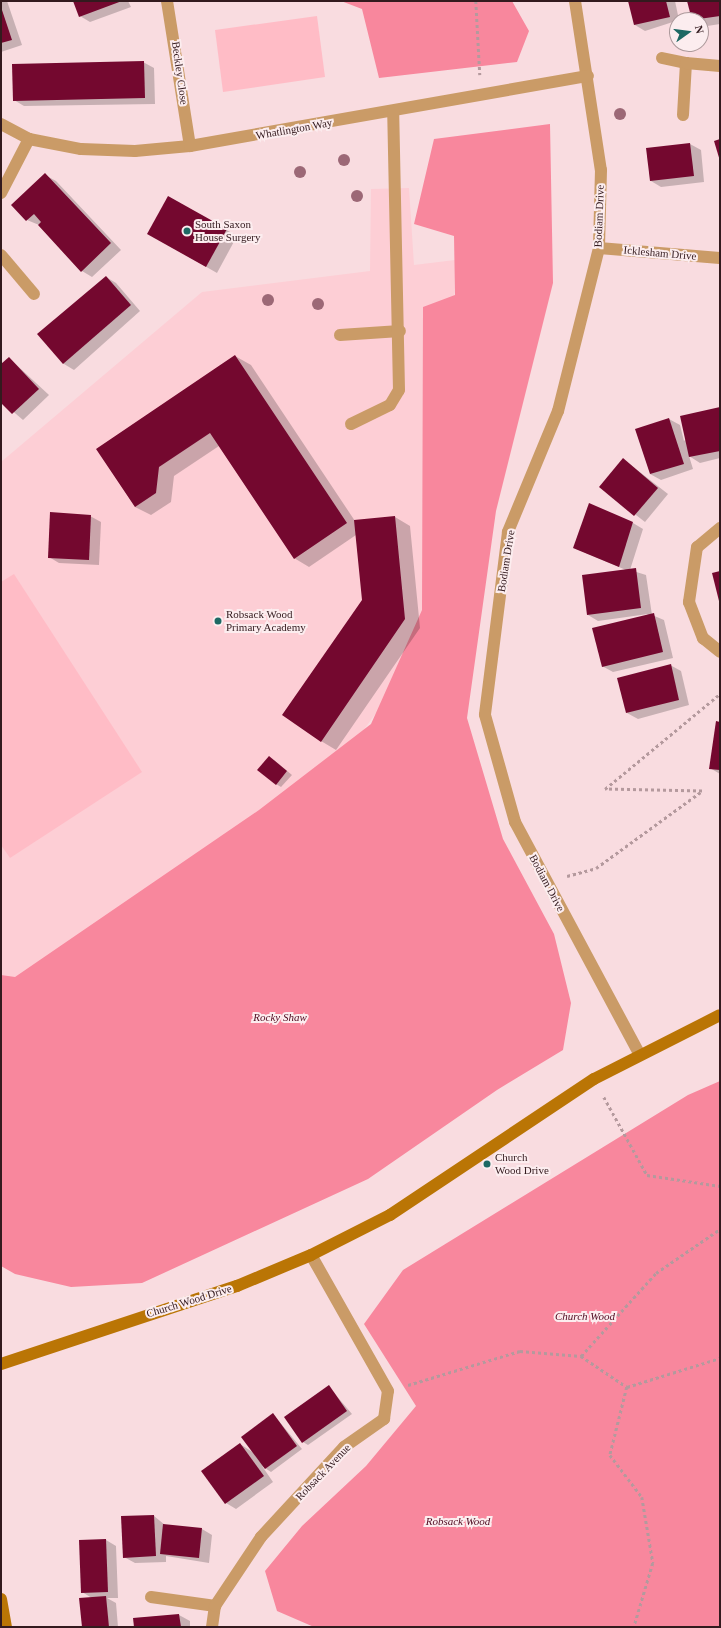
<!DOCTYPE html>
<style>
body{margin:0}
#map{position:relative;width:721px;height:1628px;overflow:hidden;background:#f9dce0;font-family:Georgia,serif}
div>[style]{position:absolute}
.built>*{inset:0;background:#fdced5}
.green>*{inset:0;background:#ffbcc6}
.forest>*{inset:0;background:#f8879d}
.shadow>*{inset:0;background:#0003}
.building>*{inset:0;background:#74082f}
.path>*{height:2.5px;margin-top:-1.25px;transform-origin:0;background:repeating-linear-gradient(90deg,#b4999d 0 3px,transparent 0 6px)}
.street>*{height:12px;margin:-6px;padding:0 6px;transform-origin:6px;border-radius:6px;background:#ca9b67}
.secondary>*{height:12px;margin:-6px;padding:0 6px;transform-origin:6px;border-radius:6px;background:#ba7505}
.trees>*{width:12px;height:12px;margin:-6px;border-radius:50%;background:#9c6876}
.dots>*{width:11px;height:11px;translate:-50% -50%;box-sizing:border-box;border:2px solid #fcedef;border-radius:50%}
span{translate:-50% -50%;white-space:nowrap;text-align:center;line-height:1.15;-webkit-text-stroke:4px #fcedef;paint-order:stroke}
.street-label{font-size:11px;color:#331a1e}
.poi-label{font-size:11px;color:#331a1e}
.left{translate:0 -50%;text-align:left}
.park-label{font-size:11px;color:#500a20;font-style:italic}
.frame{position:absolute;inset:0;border:2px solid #331a1e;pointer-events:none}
.north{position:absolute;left:669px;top:12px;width:40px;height:40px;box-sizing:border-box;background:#fcedef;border:1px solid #ac999b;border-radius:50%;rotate:76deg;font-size:11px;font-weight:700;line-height:16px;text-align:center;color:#331a1e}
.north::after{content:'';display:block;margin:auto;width:14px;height:18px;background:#1e6964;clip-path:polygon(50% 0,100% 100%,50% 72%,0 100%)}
</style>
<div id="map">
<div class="built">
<div style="clip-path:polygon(409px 188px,414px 265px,455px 260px,453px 400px,424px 647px,288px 834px,1px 1004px,1px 462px,202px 292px,370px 271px,371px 189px)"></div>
</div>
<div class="green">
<div style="clip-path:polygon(317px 16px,325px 77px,223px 92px,215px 30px)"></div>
<div style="clip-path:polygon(14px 574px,142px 772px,10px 858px,1px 845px,1px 582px)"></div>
</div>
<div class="forest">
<div style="clip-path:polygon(341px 1px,512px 1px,529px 31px,517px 62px,379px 78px,362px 9px)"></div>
<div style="clip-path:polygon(550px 124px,553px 283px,496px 511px,467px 718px,503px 839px,554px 934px,571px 1003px,563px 1050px,497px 1090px,368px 1179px,142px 1283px,71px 1287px,15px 1274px,1px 1266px,1px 975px,15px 977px,259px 810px,371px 724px,422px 610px,423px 307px,455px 295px,454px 236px,414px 224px,434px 139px)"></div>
<div style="clip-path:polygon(720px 1081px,720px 1627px,314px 1627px,277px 1611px,265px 1571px,302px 1526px,366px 1466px,416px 1406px,364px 1324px,403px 1270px,688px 1095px)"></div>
</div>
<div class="shadow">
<div style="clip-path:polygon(1px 1px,7px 1px,22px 45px,1px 52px)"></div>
<div style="clip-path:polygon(74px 1px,128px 1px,131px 7px,90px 22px,80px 16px)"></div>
<div style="clip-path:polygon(629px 1px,675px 1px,679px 20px,645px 31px,635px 25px)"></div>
<div style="clip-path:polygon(688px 1px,720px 1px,720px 24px,701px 27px,701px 20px,693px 20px)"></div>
<div style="clip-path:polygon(143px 62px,154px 68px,155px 104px,24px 106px,14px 100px)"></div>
<div style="clip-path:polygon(690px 144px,701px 150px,704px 182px,661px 187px,651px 181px,647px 149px)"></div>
<div style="clip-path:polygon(45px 175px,56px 181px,121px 250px,92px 277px,82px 271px,39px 225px,27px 220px,13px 205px)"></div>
<div style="clip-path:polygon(169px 197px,237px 236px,217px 273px,149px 234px)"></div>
<div style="clip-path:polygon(106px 277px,116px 283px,140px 311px,74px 370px,64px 364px,38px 334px)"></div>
<div style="clip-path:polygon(235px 356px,251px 365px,355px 521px,395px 517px,410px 526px,420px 628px,336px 750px,321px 741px,363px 601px,356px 535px,309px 567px,294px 558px,219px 446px,174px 476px,171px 502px,151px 515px,135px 507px,97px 449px)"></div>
<div style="clip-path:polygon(9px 358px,49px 395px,23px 420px,1px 401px,1px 366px)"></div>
<div style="clip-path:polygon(720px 408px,720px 458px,700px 463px,689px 456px,693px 469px,661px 480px,650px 474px,669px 419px,680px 425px,684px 441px)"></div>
<div style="clip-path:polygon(623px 459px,668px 494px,645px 522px,600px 487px)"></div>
<div style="clip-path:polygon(90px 516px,101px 522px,99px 565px,59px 563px,49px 557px)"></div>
<div style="clip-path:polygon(633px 523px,643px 529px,630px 570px,646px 575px,652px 615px,664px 620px,673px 658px,613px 672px,602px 666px,648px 614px,598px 621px,588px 615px,626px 570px,574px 548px)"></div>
<div style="clip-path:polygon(670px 665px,681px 671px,689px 705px,638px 719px,627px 713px)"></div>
<div style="clip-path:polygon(720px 723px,720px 774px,710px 768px)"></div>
<div style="clip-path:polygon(274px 760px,292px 775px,281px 787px,276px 784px)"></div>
<div style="clip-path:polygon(329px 1387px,352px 1414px,308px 1445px,303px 1442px)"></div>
<div style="clip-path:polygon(273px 1414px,302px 1449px,271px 1472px,262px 1466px,273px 1482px,236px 1509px,226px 1503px,240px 1444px,254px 1453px)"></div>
<div style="clip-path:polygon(154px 1516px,165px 1525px,202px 1529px,212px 1535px,209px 1563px,166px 1556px,166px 1562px,135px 1563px,124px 1557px)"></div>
<div style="clip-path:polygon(106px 1540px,116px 1546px,118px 1598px,107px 1598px,116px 1603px,118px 1627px,83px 1627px,92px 1598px,82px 1592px)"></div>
<div style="clip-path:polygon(179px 1615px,190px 1621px,190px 1627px,135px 1627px,135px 1618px)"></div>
</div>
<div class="building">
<div style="clip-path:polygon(73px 1px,122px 1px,79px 17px)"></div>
<div style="clip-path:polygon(628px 1px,666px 1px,670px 17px,634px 25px)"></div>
<div style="clip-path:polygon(687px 1px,720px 1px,720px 16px,692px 20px)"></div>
<div style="clip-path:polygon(1px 7px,12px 40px,1px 43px)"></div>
<div style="clip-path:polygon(144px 61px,145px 98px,13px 101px,12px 64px)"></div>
<div style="clip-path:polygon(720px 139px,720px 161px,714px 141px)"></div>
<div style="clip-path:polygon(690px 143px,694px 176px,650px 181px,646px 148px)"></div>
<div style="clip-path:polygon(45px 173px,111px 243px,81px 272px,38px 225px,41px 222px,34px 214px,26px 221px,11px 205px)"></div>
<div style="clip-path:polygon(168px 196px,227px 229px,206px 267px,147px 234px)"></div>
<div style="clip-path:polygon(106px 276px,131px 305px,63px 364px,37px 334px)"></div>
<div style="clip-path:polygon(235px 355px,347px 523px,294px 559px,210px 433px,159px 467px,156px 493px,135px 507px,96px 449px)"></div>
<div style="clip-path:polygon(9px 357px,39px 389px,12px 414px,1px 403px,1px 364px)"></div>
<div style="clip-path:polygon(720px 407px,720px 451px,689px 457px,680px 416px)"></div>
<div style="clip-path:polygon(669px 418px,684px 464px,650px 474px,635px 429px)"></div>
<div style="clip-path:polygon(623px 458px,658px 488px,634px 516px,599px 487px)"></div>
<div style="clip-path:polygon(589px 503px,633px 522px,619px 567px,573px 548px)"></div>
<div style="clip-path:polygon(50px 512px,91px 515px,89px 560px,48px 558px)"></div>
<div style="clip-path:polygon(395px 516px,405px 619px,321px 742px,282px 715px,362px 600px,354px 520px)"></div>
<div style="clip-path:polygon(636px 568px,641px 608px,587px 615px,582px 575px)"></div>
<div style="clip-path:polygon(720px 571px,720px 601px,719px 601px,712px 573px)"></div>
<div style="clip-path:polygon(654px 613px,663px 652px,602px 667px,592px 628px)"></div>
<div style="clip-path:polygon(671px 664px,679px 700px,626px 713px,617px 678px)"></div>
<div style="clip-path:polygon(716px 721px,720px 722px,720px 770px,709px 769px)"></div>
<div style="clip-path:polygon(269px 756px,287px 771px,276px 785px,257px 770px)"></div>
<div style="clip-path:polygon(329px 1385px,347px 1411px,302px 1443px,284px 1417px)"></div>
<div style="clip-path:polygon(273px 1413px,297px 1446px,265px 1469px,241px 1437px)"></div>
<div style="clip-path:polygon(240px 1443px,264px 1476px,225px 1504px,201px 1471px)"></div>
<div style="clip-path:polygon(154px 1515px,156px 1556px,123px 1558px,121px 1516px)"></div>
<div style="clip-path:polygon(163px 1524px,202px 1528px,199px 1558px,160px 1554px)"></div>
<div style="clip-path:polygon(106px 1539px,108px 1592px,81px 1593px,79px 1540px)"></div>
<div style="clip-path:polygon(106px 1596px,109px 1627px,82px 1627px,79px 1598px)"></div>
<div style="clip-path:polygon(179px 1614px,181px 1627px,134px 1627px,133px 1618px)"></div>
</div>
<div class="path">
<div style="left:476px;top:1px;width:74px;rotate:86.9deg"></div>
<div style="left:567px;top:876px;width:30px;rotate:-15deg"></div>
<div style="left:596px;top:868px;width:131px;rotate:-36deg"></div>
<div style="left:702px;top:791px;width:97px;rotate:-178.8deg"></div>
<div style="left:605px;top:789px;width:149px;rotate:-39.6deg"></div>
<div style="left:604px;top:1097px;width:89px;rotate:61.1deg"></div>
<div style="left:647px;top:1175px;width:74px;rotate:8.6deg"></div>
<div style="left:581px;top:1356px;width:55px;rotate:34deg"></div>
<div style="left:627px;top:1387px;width:97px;rotate:-17.3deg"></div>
<div style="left:408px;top:1385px;width:117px;rotate:-16.9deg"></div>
<div style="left:520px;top:1351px;width:61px;rotate:4.7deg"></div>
<div style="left:581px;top:1356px;width:112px;rotate:-47.9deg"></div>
<div style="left:656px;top:1273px;width:78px;rotate:-34.5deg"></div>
<div style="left:627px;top:1387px;width:70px;rotate:104deg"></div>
<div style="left:610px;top:1455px;width:53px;rotate:52.7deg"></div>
<div style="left:642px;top:1497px;width:67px;rotate:80.5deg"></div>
<div style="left:653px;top:1563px;width:67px;rotate:106.5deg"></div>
</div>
<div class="street">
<div style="left:167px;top:1px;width:147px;rotate:81deg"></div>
<div style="left:575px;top:1px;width:171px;rotate:81.3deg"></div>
<div style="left:601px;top:170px;width:78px;rotate:91.5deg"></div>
<div style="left:599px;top:248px;width:168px;rotate:104.1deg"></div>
<div style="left:558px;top:411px;width:131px;rotate:112.5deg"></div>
<div style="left:508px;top:532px;width:184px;rotate:97.2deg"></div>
<div style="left:485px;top:715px;width:111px;rotate:74.3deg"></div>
<div style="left:515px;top:822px;width:262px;rotate:61.8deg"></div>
<div style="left:662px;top:58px;width:25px;rotate:12deg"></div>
<div style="left:683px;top:115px;width:52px;rotate:-86.7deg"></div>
<div style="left:686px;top:63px;width:34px;rotate:5deg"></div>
<div style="left:1px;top:124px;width:32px;rotate:28deg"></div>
<div style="left:29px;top:139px;width:53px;rotate:10.9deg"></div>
<div style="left:81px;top:149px;width:54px;rotate:2.1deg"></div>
<div style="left:135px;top:151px;width:55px;rotate:-5.2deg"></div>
<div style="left:190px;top:146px;width:404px;rotate:-10deg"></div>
<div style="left:1px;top:193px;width:61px;rotate:-62.6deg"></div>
<div style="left:599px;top:248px;width:121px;rotate:4.7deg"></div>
<div style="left:1px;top:255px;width:51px;rotate:49.8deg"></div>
<div style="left:340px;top:335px;width:60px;rotate:-3.8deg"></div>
<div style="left:351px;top:424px;width:43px;rotate:-26deg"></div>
<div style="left:390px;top:405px;width:17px;rotate:-59deg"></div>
<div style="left:399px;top:390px;width:279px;rotate:-91.2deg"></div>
<div style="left:720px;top:528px;width:30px;rotate:140deg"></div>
<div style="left:697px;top:547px;width:56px;rotate:98.3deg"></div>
<div style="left:689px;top:602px;width:39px;rotate:69deg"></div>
<div style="left:703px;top:638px;width:22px;rotate:39deg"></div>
<div style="left:151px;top:1597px;width:65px;rotate:8deg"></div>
<div style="left:212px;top:1627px;width:21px;rotate:-82deg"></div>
<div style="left:215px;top:1606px;width:83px;rotate:-56.3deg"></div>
<div style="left:261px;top:1537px;width:122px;rotate:-47.3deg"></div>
<div style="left:344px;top:1447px;width:49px;rotate:-35deg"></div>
<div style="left:384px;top:1419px;width:28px;rotate:-82deg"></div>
<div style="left:388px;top:1391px;width:156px;rotate:-119.5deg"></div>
</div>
<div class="secondary">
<div style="left:1px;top:1364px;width:249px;rotate:-18.3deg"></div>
<div style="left:237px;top:1286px;width:80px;rotate:-22.7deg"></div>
<div style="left:311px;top:1255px;width:89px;rotate:-26.9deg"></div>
<div style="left:390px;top:1215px;width:245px;rotate:-33.7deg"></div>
<div style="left:594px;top:1079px;width:141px;rotate:-26.9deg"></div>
<div style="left:1px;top:1599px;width:28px;rotate:80deg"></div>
</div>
<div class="trees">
<div style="left:620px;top:114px"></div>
<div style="left:344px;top:160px"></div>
<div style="left:300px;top:172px"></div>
<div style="left:357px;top:196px"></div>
<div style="left:268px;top:300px"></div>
<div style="left:318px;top:304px"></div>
</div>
<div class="dots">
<div style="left:187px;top:231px;background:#1e6964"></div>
<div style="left:218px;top:621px;background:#1e6964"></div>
<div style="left:487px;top:1164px;background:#1e6964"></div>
</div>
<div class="street-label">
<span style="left:180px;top:73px;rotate:82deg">Beckley Close</span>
<span style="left:294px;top:129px;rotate:-10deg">Whatlington Way</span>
<span style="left:599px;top:216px;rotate:-88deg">Bodiam Drive</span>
<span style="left:660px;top:253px;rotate:5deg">Icklesham Drive</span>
<span style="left:506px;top:561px;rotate:-81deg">Bodiam Drive</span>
<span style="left:547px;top:883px;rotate:62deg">Bodiam Drive</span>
<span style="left:189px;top:1301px;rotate:-17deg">Church Wood Drive</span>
<span style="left:323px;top:1472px;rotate:-46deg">Robsack Avenue</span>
</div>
<div class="poi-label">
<span class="left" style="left:195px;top:231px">South Saxon<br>House Surgery</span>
<span class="left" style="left:226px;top:621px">Robsack Wood<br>Primary Academy</span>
<span class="left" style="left:495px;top:1164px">Church<br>Wood Drive</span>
</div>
<div class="park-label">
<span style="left:280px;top:1017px">Rocky Shaw</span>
<span style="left:585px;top:1316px">Church Wood</span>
<span style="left:458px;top:1521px">Robsack Wood</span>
</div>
<div class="frame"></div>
<div class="north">N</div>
</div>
